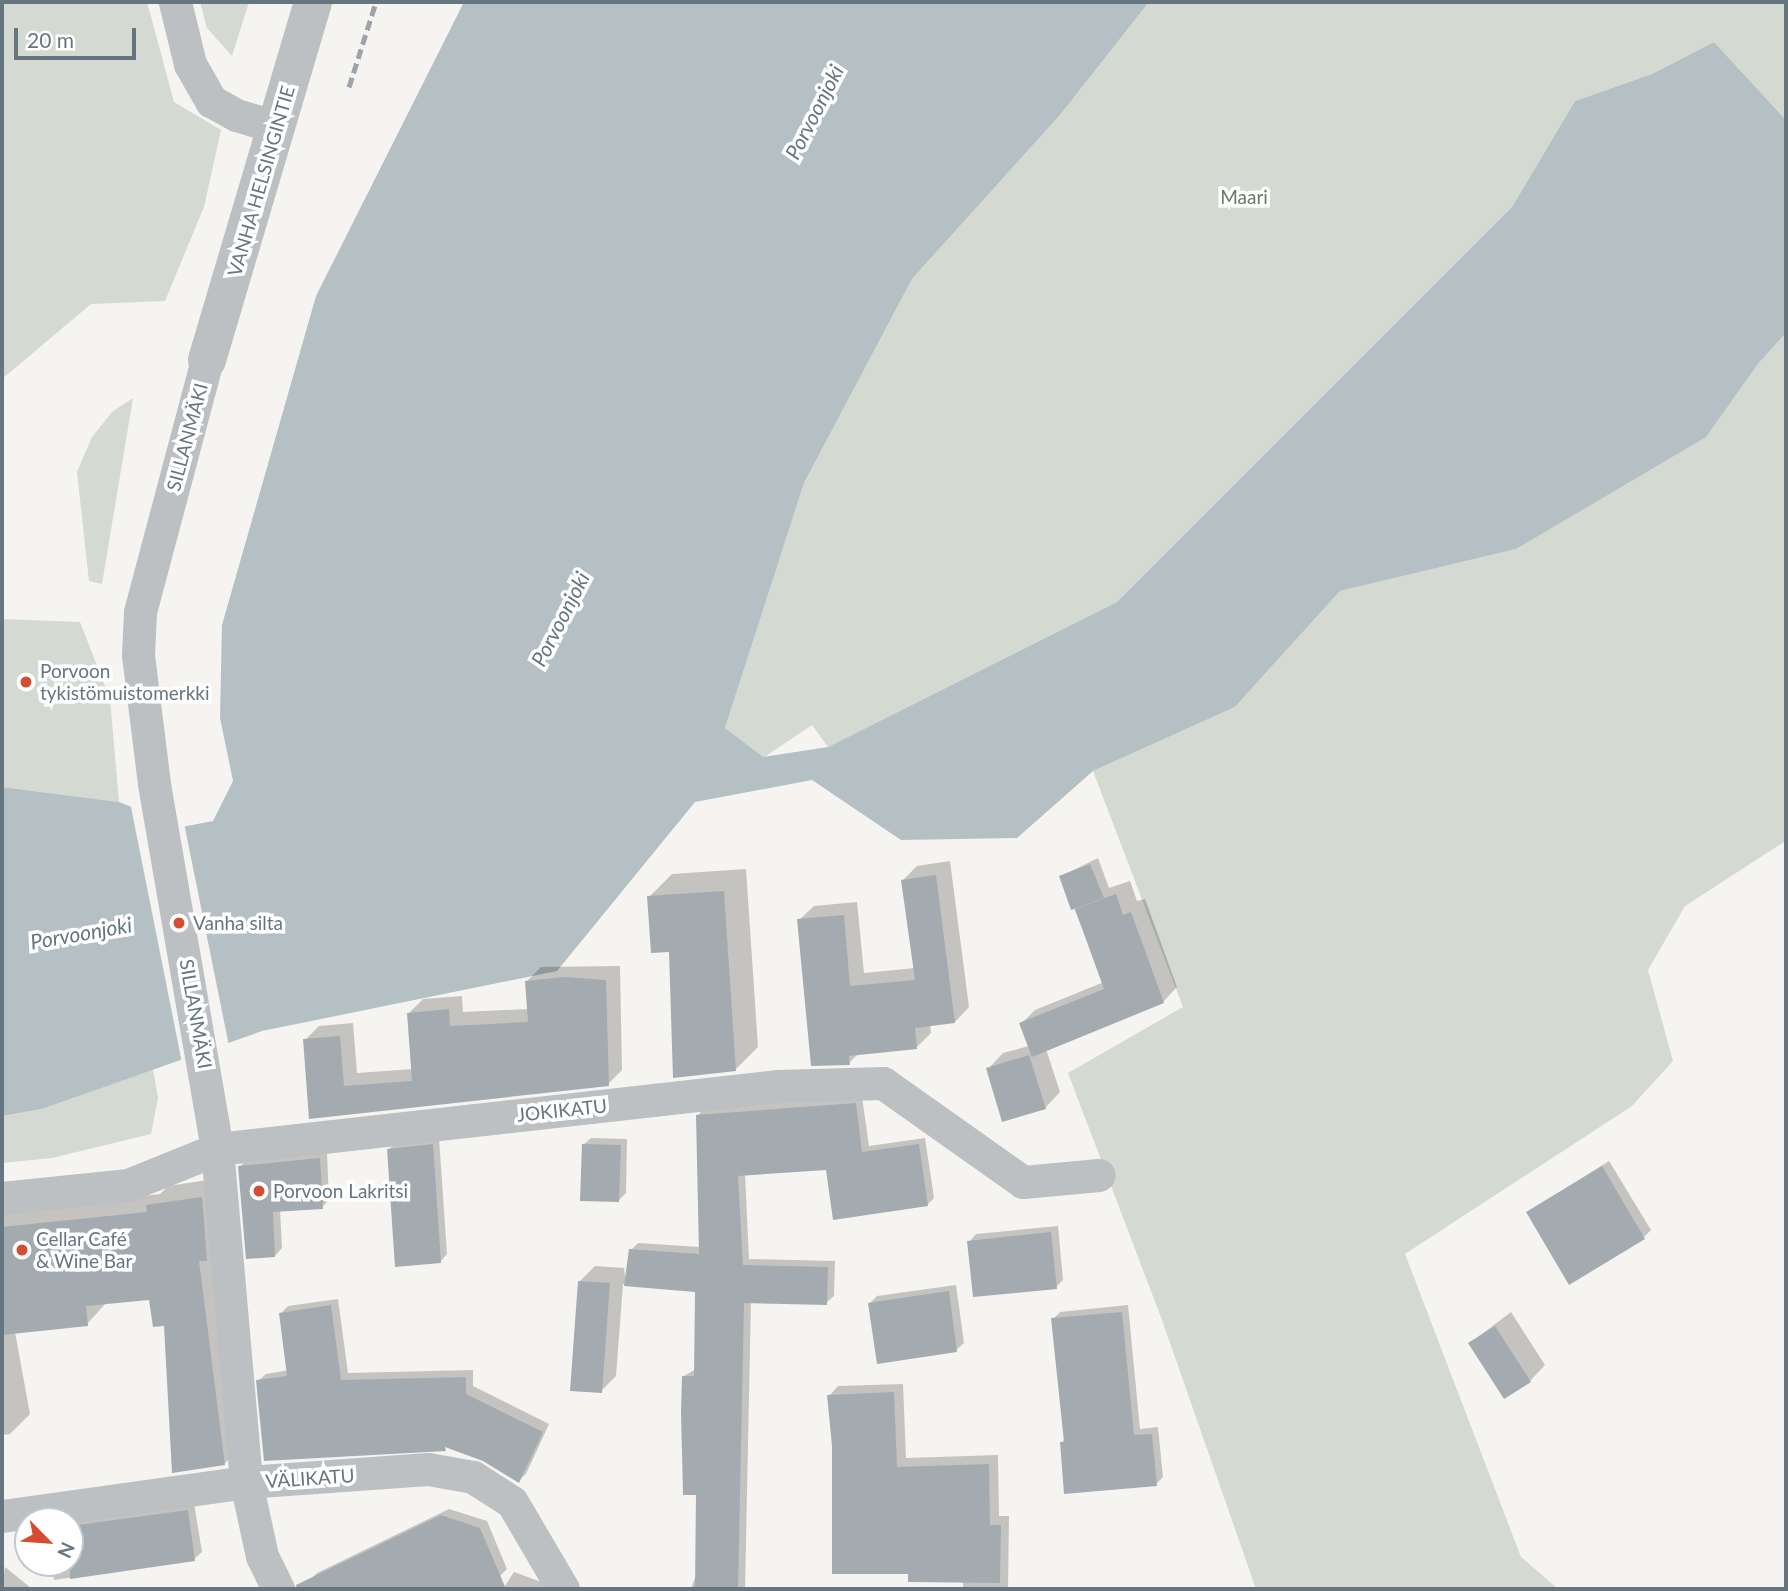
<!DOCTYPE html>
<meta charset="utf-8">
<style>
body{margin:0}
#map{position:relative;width:1788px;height:1591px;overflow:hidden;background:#f5f4f1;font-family:Lato,sans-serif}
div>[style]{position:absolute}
.green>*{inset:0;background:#d4d9d1}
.water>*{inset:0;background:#b4c0c3}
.pier>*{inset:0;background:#f5f4f1}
.shadow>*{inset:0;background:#0003}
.building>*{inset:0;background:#a4abb0}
.minor>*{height:33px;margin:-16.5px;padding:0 16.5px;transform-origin:16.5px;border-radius:16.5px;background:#bcc0c3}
.tertiary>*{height:38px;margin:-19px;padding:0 19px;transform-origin:19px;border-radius:19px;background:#bcc0c3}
.rail>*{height:5px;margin-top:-2.5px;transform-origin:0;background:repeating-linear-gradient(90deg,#9ea4a9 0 10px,transparent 0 15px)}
.dots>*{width:19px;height:19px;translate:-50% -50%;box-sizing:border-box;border:4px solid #fff;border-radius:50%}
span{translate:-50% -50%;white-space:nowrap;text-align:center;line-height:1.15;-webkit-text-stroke:7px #fff;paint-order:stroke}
.street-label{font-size:19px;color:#667680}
.park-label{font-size:19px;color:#6a7864}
.poi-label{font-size:19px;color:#667680}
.left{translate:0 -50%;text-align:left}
.water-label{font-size:21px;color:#62777d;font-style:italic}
.frame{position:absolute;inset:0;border:4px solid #667680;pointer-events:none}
.north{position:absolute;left:14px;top:1507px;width:70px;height:70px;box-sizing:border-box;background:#fff;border:2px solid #c2c8cc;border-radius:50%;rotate:115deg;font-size:19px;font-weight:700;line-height:28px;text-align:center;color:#667680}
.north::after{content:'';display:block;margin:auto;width:24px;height:32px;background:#d44c32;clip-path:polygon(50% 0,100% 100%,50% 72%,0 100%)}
.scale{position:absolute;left:14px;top:28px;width:122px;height:32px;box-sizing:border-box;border:4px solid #667680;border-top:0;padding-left:9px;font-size:21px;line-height:24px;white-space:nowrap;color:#667680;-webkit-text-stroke:5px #fff;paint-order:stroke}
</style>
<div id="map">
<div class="green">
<div style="clip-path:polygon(2px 2px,147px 2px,174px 102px,221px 130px,204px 207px,165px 301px,91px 304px,2px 379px)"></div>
<div style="clip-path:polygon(200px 2px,249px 2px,232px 56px,207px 28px)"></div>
<div style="clip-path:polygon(1149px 2px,1786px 2px,1786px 120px,1714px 42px,1652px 74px,1575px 101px,1512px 207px,1117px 602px,828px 747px,812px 725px,763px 758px,725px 728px,804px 483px,912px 279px,1060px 115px)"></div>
<div style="clip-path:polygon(1786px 333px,1786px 859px,1784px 842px,1685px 906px,1648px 970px,1673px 1061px,1632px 1106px,1405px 1254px,1521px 1557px,1558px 1589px,1256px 1589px,1162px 1320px,1068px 1073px,1183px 1007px,1093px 771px,1235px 707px,1340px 591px,1516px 549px,1757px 365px)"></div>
<div style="clip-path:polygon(133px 398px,102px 584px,89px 581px,77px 472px,92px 437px,112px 412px)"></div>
<div style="clip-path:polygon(2px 619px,80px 622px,110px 699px,119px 802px,2px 787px)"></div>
<div style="clip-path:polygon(153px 1069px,158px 1098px,151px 1134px,52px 1158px,2px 1163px,2px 1116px,42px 1109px)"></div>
</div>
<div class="water">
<div style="clip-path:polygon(464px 2px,1149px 2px,1060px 115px,912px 279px,804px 483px,725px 728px,763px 757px,828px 747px,1117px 602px,1512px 207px,1575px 101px,1652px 74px,1714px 42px,1786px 120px,1786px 333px,1757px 365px,1706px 437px,1516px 549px,1340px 591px,1235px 707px,1093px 771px,1017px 838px,901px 840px,812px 780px,695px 802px,557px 971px,262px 1031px,42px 1109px,2px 1116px,2px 787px,119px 802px,182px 827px,213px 821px,233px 781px,220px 718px,222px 625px,316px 296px)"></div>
</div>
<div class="pier">
<div style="clip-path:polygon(130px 802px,184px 823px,229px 1046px,182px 1063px)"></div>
</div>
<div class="shadow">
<div style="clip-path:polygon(1098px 858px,1109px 888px,1130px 881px,1137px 901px,1145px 899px,1177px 987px,1163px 1002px,1046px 1049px,1060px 1092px,1045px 1108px,988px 1069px,1003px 1053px,1029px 1046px,1021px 1024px,1035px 1010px,1104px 982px,1061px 876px)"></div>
<div style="clip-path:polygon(950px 861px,969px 1007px,955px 1022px,930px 1024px,931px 1033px,917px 1047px,859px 1053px,849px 1063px,799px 920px,814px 906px,857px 902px,864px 973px,915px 968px,903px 880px,917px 866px)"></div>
<div style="clip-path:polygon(746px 869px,758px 1047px,735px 1070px,671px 950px,649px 897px,672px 874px)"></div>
<div style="clip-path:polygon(620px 966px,622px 1070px,608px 1084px,311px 1117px,305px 1040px,319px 1026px,353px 1023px,357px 1073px,413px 1069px,409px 1013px,423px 999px,462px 996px,463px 1012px,529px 1009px,527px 981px,541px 967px)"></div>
<div style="clip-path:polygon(862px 1097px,869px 1146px,925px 1138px,934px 1198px,927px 1205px,827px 1168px,745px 1173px,749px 1259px,835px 1261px,834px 1296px,826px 1303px,751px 1301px,745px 1589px,691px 1589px,696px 1575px,698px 1493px,684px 1376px,696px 1369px,697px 1291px,623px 1284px,616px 1376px,601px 1391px,580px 1281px,595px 1266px,624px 1268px,626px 1285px,631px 1250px,638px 1243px,700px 1247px,698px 1115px,705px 1108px)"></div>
<div style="clip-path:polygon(439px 1138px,447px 1254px,440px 1262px,388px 1150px,396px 1143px)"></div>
<div style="clip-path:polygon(591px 1138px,627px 1139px,626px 1193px,618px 1201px,583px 1145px)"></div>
<div style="clip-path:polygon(327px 1152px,329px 1200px,322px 1207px,280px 1209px,282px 1248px,275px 1256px,240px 1167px,247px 1159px)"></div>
<div style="clip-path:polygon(1609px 1161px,1651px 1230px,1644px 1237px,1528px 1212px)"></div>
<div style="clip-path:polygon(221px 1178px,244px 1444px,224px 1464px,166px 1324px,150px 1298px,107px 1302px,87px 1324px,15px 1332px,30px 1414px,10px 1434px,2px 1435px,2px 1212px,160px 1194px,168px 1186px)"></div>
<div style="clip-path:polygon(1058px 1226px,1063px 1280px,1056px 1287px,969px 1242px,976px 1234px)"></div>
<div style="clip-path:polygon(956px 1285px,964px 1343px,956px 1350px,870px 1303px,877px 1296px)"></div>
<div style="clip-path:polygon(338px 1299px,348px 1373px,473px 1370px,473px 1386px,549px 1424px,526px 1474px,518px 1481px,484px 1459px,258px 1381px,266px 1374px,289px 1370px,281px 1313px,288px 1306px)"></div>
<div style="clip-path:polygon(1128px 1305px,1140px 1429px,1158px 1427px,1163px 1477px,1156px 1484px,1061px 1443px,1065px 1439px,1053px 1319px,1060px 1312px)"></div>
<div style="clip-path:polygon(1511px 1312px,1545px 1365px,1530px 1381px,1470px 1343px)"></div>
<div style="clip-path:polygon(903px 1384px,906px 1458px,998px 1455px,999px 1516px,1009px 1516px,1008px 1589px,963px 1589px,963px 1580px,909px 1573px,834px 1446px,829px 1396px,838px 1386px)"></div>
<div style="clip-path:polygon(194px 1503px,202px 1552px,194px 1559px,54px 1580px,51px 1563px,70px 1563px,70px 1521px)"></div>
<div style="clip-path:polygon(449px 1509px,487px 1521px,507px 1569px,500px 1576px,468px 1589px,314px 1589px,310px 1580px,317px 1573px)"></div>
<div style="clip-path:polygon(5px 1567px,31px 1588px,30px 1589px,2px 1589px)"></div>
<div style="clip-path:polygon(514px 1572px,547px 1584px,545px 1589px,503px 1589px)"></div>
</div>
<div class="building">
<div style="clip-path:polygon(1090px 864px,1104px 898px,1071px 910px,1059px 876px)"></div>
<div style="clip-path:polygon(936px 875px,955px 1023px,915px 1028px,917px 1049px,849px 1056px,850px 1065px,811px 1066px,797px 919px,844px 915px,850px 986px,915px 980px,901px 880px)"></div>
<div style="clip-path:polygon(724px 891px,736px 1071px,673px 1078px,669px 952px,651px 953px,647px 896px)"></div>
<div style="clip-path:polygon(1116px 894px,1123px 915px,1131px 912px,1164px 1003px,1032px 1057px,1019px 1023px,1104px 989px,1075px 909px)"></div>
<div style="clip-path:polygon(565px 977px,606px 980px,609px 1086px,309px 1119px,303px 1039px,340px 1036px,344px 1086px,412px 1081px,407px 1013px,449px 1009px,450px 1026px,528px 1022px,525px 981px)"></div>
<div style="clip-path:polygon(1029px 1055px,1046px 1109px,1002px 1122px,986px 1068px)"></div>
<div style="clip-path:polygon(856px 1103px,862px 1152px,919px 1144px,928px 1206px,833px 1220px,826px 1170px,738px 1176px,743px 1265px,828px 1267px,827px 1305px,744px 1303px,738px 1589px,695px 1589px,696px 1495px,683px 1495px,681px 1412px,682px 1376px,694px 1376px,695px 1292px,624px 1286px,629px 1249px,699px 1254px,696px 1115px)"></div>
<div style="clip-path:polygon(433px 1144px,441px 1263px,395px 1267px,387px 1149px)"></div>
<div style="clip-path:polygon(582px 1144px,621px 1145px,619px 1202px,580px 1201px)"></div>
<div style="clip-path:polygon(320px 1158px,323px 1209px,273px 1212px,275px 1257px,246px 1259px,238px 1166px)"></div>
<div style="clip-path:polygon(1602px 1166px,1645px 1239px,1569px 1285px,1526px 1212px)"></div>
<div style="clip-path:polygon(202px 1197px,207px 1261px,199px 1261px,225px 1465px,172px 1473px,164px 1326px,153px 1327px,149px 1300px,86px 1306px,88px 1326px,2px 1335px,2px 1227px,147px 1212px,146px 1205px)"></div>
<div style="clip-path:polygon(1051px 1232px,1057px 1289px,973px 1297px,967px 1241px)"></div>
<div style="clip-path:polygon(578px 1281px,610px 1283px,602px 1393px,570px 1391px)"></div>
<div style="clip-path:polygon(949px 1291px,957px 1352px,877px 1364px,868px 1303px)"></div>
<div style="clip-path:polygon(331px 1305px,341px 1380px,466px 1377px,466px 1394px,543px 1432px,519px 1483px,483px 1461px,445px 1447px,446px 1451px,264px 1461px,256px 1380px,287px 1376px,279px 1313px)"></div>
<div style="clip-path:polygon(1122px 1312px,1134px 1435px,1152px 1434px,1157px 1486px,1064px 1494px,1060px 1442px,1064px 1442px,1051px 1318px)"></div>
<div style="clip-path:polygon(1495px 1326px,1531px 1382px,1504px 1399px,1468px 1343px)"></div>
<div style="clip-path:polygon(894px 1392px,897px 1467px,989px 1464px,990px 1525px,1001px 1525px,1000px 1583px,908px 1582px,908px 1574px,832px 1574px,832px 1446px,827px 1395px)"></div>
<div style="clip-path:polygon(188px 1510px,195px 1561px,70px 1579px,70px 1526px)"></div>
<div style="clip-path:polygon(441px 1515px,480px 1528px,506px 1589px,297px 1589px,296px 1585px)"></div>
</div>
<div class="minor">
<div style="left:175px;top:2px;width:64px;rotate:76.4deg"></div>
<div style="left:190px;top:64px;width:43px;rotate:60.4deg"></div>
<div style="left:211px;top:101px;width:29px;rotate:29deg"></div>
<div style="left:236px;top:115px;width:43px;rotate:16.3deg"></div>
<div style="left:207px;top:360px;width:261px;rotate:104.9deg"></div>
<div style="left:140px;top:612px;width:43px;rotate:92.7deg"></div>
<div style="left:138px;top:655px;width:130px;rotate:82.9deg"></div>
<div style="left:154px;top:784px;width:370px;rotate:80.2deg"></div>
<div style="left:217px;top:1149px;width:334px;rotate:85deg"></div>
<div style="left:246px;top:1482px;width:76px;rotate:77.8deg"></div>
<div style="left:262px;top:1556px;width:37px;rotate:64deg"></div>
<div style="left:2px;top:1198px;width:127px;rotate:-5.9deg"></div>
<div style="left:128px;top:1185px;width:96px;rotate:-22deg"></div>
<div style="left:217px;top:1149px;width:565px;rotate:-6.41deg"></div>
<div style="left:778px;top:1086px;width:105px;rotate:-1.6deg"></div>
<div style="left:883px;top:1083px;width:171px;rotate:35.3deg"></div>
<div style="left:1023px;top:1182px;width:76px;rotate:-5.3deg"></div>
<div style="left:2px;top:1516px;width:246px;rotate:-7.9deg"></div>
<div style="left:246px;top:1482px;width:182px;rotate:-4.1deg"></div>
<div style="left:428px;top:1469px;width:46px;rotate:10.1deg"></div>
<div style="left:473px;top:1477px;width:46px;rotate:32.7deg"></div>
<div style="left:512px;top:1502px;width:101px;rotate:59.6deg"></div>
</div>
<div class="tertiary">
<div style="left:207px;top:360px;width:373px;rotate:-73.5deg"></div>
</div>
<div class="rail">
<div style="left:349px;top:87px;width:89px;rotate:-72.4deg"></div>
</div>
<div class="dots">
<div style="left:26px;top:682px;background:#d44c32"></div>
<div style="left:179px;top:923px;background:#d44c32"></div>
<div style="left:259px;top:1191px;background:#d44c32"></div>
<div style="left:22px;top:1250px;background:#d44c32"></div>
</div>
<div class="street-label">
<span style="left:261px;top:181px;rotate:-74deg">VANHA HELSINGINTIE</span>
<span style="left:187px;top:437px;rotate:-75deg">SILLANMÄKI</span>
<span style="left:196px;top:1014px;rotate:80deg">SILLANMÄKI</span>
<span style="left:562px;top:1110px;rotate:-6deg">JOKIKATU</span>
<span style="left:310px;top:1478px;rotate:-4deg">VÄLIKATU</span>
</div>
<div class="park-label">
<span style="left:1244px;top:197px">Maari</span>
</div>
<div class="poi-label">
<span class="left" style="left:40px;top:682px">Porvoon<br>tykistömuistomerkki</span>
<span class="left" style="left:193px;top:923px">Vanha silta</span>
<span class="left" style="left:273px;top:1191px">Porvoon Lakritsi</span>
<span class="left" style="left:36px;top:1250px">Cellar Café<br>&amp; Wine Bar</span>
</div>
<div class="water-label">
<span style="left:814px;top:112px;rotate:-63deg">Porvoonjoki</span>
<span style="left:560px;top:619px;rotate:-63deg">Porvoonjoki</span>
<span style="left:81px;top:933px;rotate:-10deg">Porvoonjoki</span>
</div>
<div class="frame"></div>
<div class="north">N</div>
<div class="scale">20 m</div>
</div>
